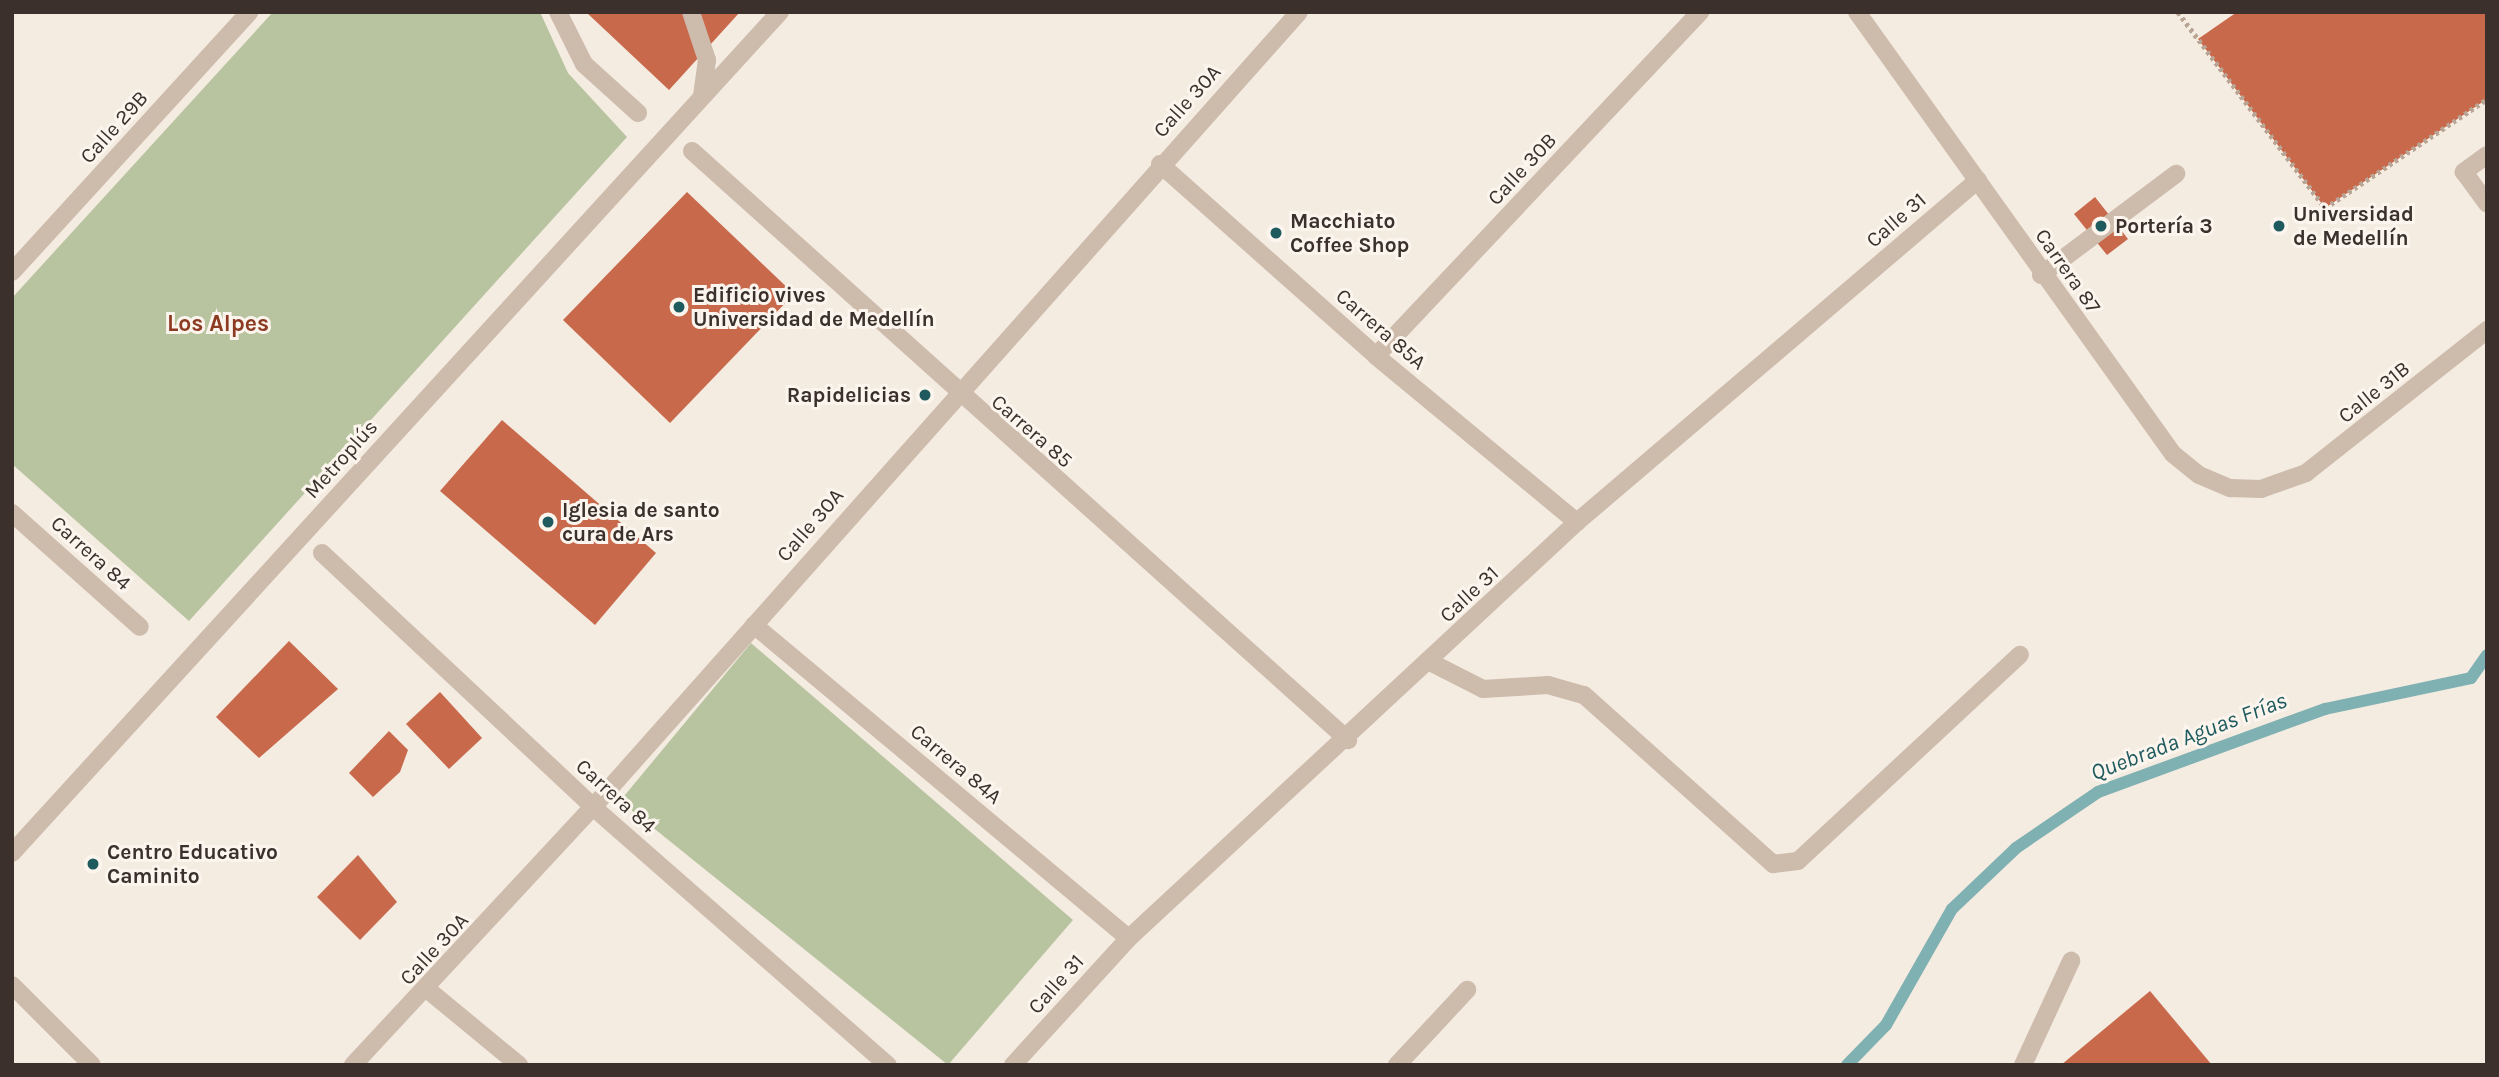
<!DOCTYPE html>
<meta charset="utf-8">
<style>
body{margin:0}
#map{position:relative;width:2499px;height:1077px;overflow:hidden;background:#f4ebe1;font-family:Karla,sans-serif}
div>[style]{position:absolute}
.green>*{inset:0;background:#b8c4a0}
.stream>*{height:12px;margin:-6px;padding:0 6px;transform-origin:6px;border-radius:6px;background:#7fb0b2}
.building>*{inset:0;background:#c8694b}
.path>*{height:4.5px;margin-top:-2.25px;transform-origin:0;background:repeating-linear-gradient(90deg,#b9a596 0 3.5px,transparent 0 7px)}
.service>*{height:18px;margin:-9px;padding:0 9px;transform-origin:9px;border-radius:9px;background:#cdbbac}
.minor>*{height:18px;margin:-9px;padding:0 9px;transform-origin:9px;border-radius:9px;background:#cdbbac}
.tertiary>*{height:18px;margin:-9px;padding:0 9px;transform-origin:9px;border-radius:9px;background:#cdbbac}
.dots>*{width:19px;height:19px;translate:-50% -50%;box-sizing:border-box;border:4px solid #fbf5ee;border-radius:50%}
span{translate:-50% -50%;white-space:nowrap;text-align:center;line-height:1.15;-webkit-text-stroke:6px #fbf5ee;paint-order:stroke}
.street-label{font-size:21px;color:#3b302b}
.poi-label{font-size:21px;color:#3b302b;font-weight:700}
.left{translate:0 -50%;text-align:left}
.right{translate:-100% -50%;text-align:right}
.neighbourhood-label{font-size:23px;color:#8c3b22;font-weight:700}
.water-label{font-size:23px;color:#1f5a5e;font-style:italic}
.frame{position:absolute;inset:0;border:14px solid #3b302b;pointer-events:none}
</style>
<div id="map">
<div class="green">
<div style="clip-path:polygon(273px 12px,540px 12px,568px 73px,627px 137px,189px 621px,12px 464px,12px 298px)"></div>
<div style="clip-path:polygon(751px 643px,1073px 920px,948px 1065px,620px 801px)"></div>
</div>
<div class="stream">
<div style="left:1847px;top:1065px;width:56px;rotate:-45.7deg"></div>
<div style="left:1886px;top:1025px;width:133px;rotate:-60.4deg"></div>
<div style="left:1952px;top:909px;width:88px;rotate:-43.6deg"></div>
<div style="left:2016px;top:848px;width:99px;rotate:-34.3deg"></div>
<div style="left:2098px;top:792px;width:242px;rotate:-20.1deg"></div>
<div style="left:2325px;top:709px;width:149px;rotate:-12deg"></div>
<div style="left:2471px;top:678px;width:28px;rotate:-55deg"></div>
</div>
<div class="building">
<div style="clip-path:polygon(586px 12px,740px 12px,669px 90px)"></div>
<div style="clip-path:polygon(2237px 12px,2487px 12px,2487px 99px,2325px 208px,2198px 39px)"></div>
<div style="clip-path:polygon(687px 192px,794px 294px,670px 423px,563px 320px)"></div>
<div style="clip-path:polygon(2095px 197px,2128px 239px,2107px 255px,2074px 214px)"></div>
<div style="clip-path:polygon(502px 420px,656px 553px,595px 625px,440px 491px)"></div>
<div style="clip-path:polygon(289px 641px,338px 689px,259px 758px,216px 717px)"></div>
<div style="clip-path:polygon(440px 692px,482px 738px,449px 769px,406px 724px)"></div>
<div style="clip-path:polygon(389px 731px,408px 750px,400px 772px,373px 797px,349px 773px)"></div>
<div style="clip-path:polygon(358px 855px,397px 902px,360px 940px,317px 897px)"></div>
<div style="clip-path:polygon(2150px 991px,2212px 1065px,2061px 1065px)"></div>
</div>
<div class="path">
<div style="left:2178px;top:12px;width:245px;rotate:53.1deg"></div>
<div style="left:2325px;top:208px;width:195px;rotate:-33.9deg"></div>
</div>
<div class="service">
<div style="left:691px;top:12px;width:51px;rotate:71.6deg"></div>
<div style="left:707px;top:60px;width:35px;rotate:98deg"></div>
<div style="left:2487px;top:155px;width:29px;rotate:144deg"></div>
<div style="left:2464px;top:172px;width:39px;rotate:54deg"></div>
<div style="left:2041px;top:275px;width:169px;rotate:-36.8deg"></div>
<div style="left:1430px;top:662px;width:59px;rotate:27deg"></div>
<div style="left:1483px;top:689px;width:65px;rotate:-3.5deg"></div>
<div style="left:1548px;top:685px;width:37px;rotate:16deg"></div>
<div style="left:1584px;top:695px;width:254px;rotate:41.8deg"></div>
<div style="left:1773px;top:864px;width:25px;rotate:-7deg"></div>
<div style="left:1798px;top:861px;width:303px;rotate:-42.9deg"></div>
<div style="left:12px;top:853px;width:1139px;rotate:-47.6deg"></div>
</div>
<div class="minor">
<div style="left:558px;top:12px;width:58px;rotate:63.4deg"></div>
<div style="left:584px;top:64px;width:73px;rotate:42.2deg"></div>
<div style="left:692px;top:151px;width:882px;rotate:41.92deg"></div>
<div style="left:1160px;top:164px;width:289px;rotate:41.6deg"></div>
<div style="left:1376px;top:356px;width:261px;rotate:39.6deg"></div>
<div style="left:12px;top:272px;width:352px;rotate:-47.6deg"></div>
<div style="left:1376px;top:356px;width:473px;rotate:-46.7deg"></div>
<div style="left:12px;top:513px;width:171px;rotate:41.7deg"></div>
<div style="left:322px;top:553px;width:371px;rotate:43.1deg"></div>
<div style="left:754px;top:625px;width:488px;rotate:39.9deg"></div>
<div style="left:12px;top:985px;width:113px;rotate:45deg"></div>
<div style="left:428px;top:990px;width:118px;rotate:39.5deg"></div>
<div style="left:1013px;top:1065px;width:172px;rotate:-47.6deg"></div>
<div style="left:1129px;top:938px;width:611px;rotate:-42.88deg"></div>
<div style="left:1577px;top:522px;width:527px;rotate:-40.46deg"></div>
<div style="left:1397px;top:1065px;width:103px;rotate:-47deg"></div>
<div style="left:2023px;top:1065px;width:115px;rotate:-65.2deg"></div>
</div>
<div class="tertiary">
<div style="left:1857px;top:12px;width:543px;rotate:54.44deg"></div>
<div style="left:2173px;top:454px;width:33px;rotate:39deg"></div>
<div style="left:2199px;top:475px;width:34px;rotate:23deg"></div>
<div style="left:2230px;top:488px;width:31px;rotate:2deg"></div>
<div style="left:2261px;top:489px;width:48px;rotate:-19.6deg"></div>
<div style="left:2306px;top:473px;width:231px;rotate:-38.3deg"></div>
<div style="left:593px;top:807px;width:392px;rotate:41.2deg"></div>
<div style="left:353px;top:1065px;width:352px;rotate:-47.1deg"></div>
<div style="left:593px;top:807px;width:1063px;rotate:-48.39deg"></div>
</div>
<div class="dots">
<div style="left:2101px;top:226px;background:#1f5a5e"></div>
<div style="left:2279px;top:226px;background:#1f5a5e"></div>
<div style="left:1276px;top:233px;background:#1f5a5e"></div>
<div style="left:679px;top:307px;background:#1f5a5e"></div>
<div style="left:925px;top:395px;background:#1f5a5e"></div>
<div style="left:548px;top:522px;background:#1f5a5e"></div>
<div style="left:93px;top:864px;background:#1f5a5e"></div>
</div>
<div class="street-label">
<span style="left:1187px;top:101px;rotate:-48deg">Calle 30A</span>
<span style="left:114px;top:127px;rotate:-48deg">Calle 29B</span>
<span style="left:1522px;top:169px;rotate:-47deg">Calle 30B</span>
<span style="left:1896px;top:220px;rotate:-41deg">Calle 31</span>
<span style="left:2068px;top:271px;rotate:55deg">Carrera 87</span>
<span style="left:1381px;top:329px;rotate:41deg">Carrera 85A</span>
<span style="left:2374px;top:392px;rotate:-39deg">Calle 31B</span>
<span style="left:1032px;top:431px;rotate:41deg">Carrera 85</span>
<span style="left:341px;top:459px;rotate:-48deg">Metroplús</span>
<span style="left:810px;top:525px;rotate:-49deg">Calle 30A</span>
<span style="left:91px;top:553px;rotate:42deg">Carrera 84</span>
<span style="left:1469px;top:594px;rotate:-43deg">Calle 31</span>
<span style="left:956px;top:764px;rotate:40deg">Carrera 84A</span>
<span style="left:616px;top:796px;rotate:42deg">Carrera 84</span>
<span style="left:434px;top:949px;rotate:-47deg">Calle 30A</span>
<span style="left:1056px;top:984px;rotate:-48deg">Calle 31</span>
</div>
<div class="poi-label">
<span class="left" style="left:2293px;top:226px">Universidad<br>de Medellín</span>
<span class="left" style="left:1290px;top:233px">Macchiato<br>Coffee Shop</span>
<span class="left" style="left:2115px;top:226px">Portería 3</span>
<span class="left" style="left:693px;top:307px">Edificio vives<br>Universidad de Medellín</span>
<span class="right" style="left:911px;top:395px">Rapidelicias</span>
<span class="left" style="left:562px;top:522px">Iglesia de santo<br>cura de Ars</span>
<span class="left" style="left:107px;top:864px">Centro Educativo<br>Caminito</span>
</div>
<div class="neighbourhood-label">
<span style="left:218px;top:324px">Los Alpes</span>
</div>
<div class="water-label">
<span style="left:2189px;top:737px;rotate:-21deg">Quebrada Aguas Frías</span>
</div>
<div class="frame"></div>
</div>
